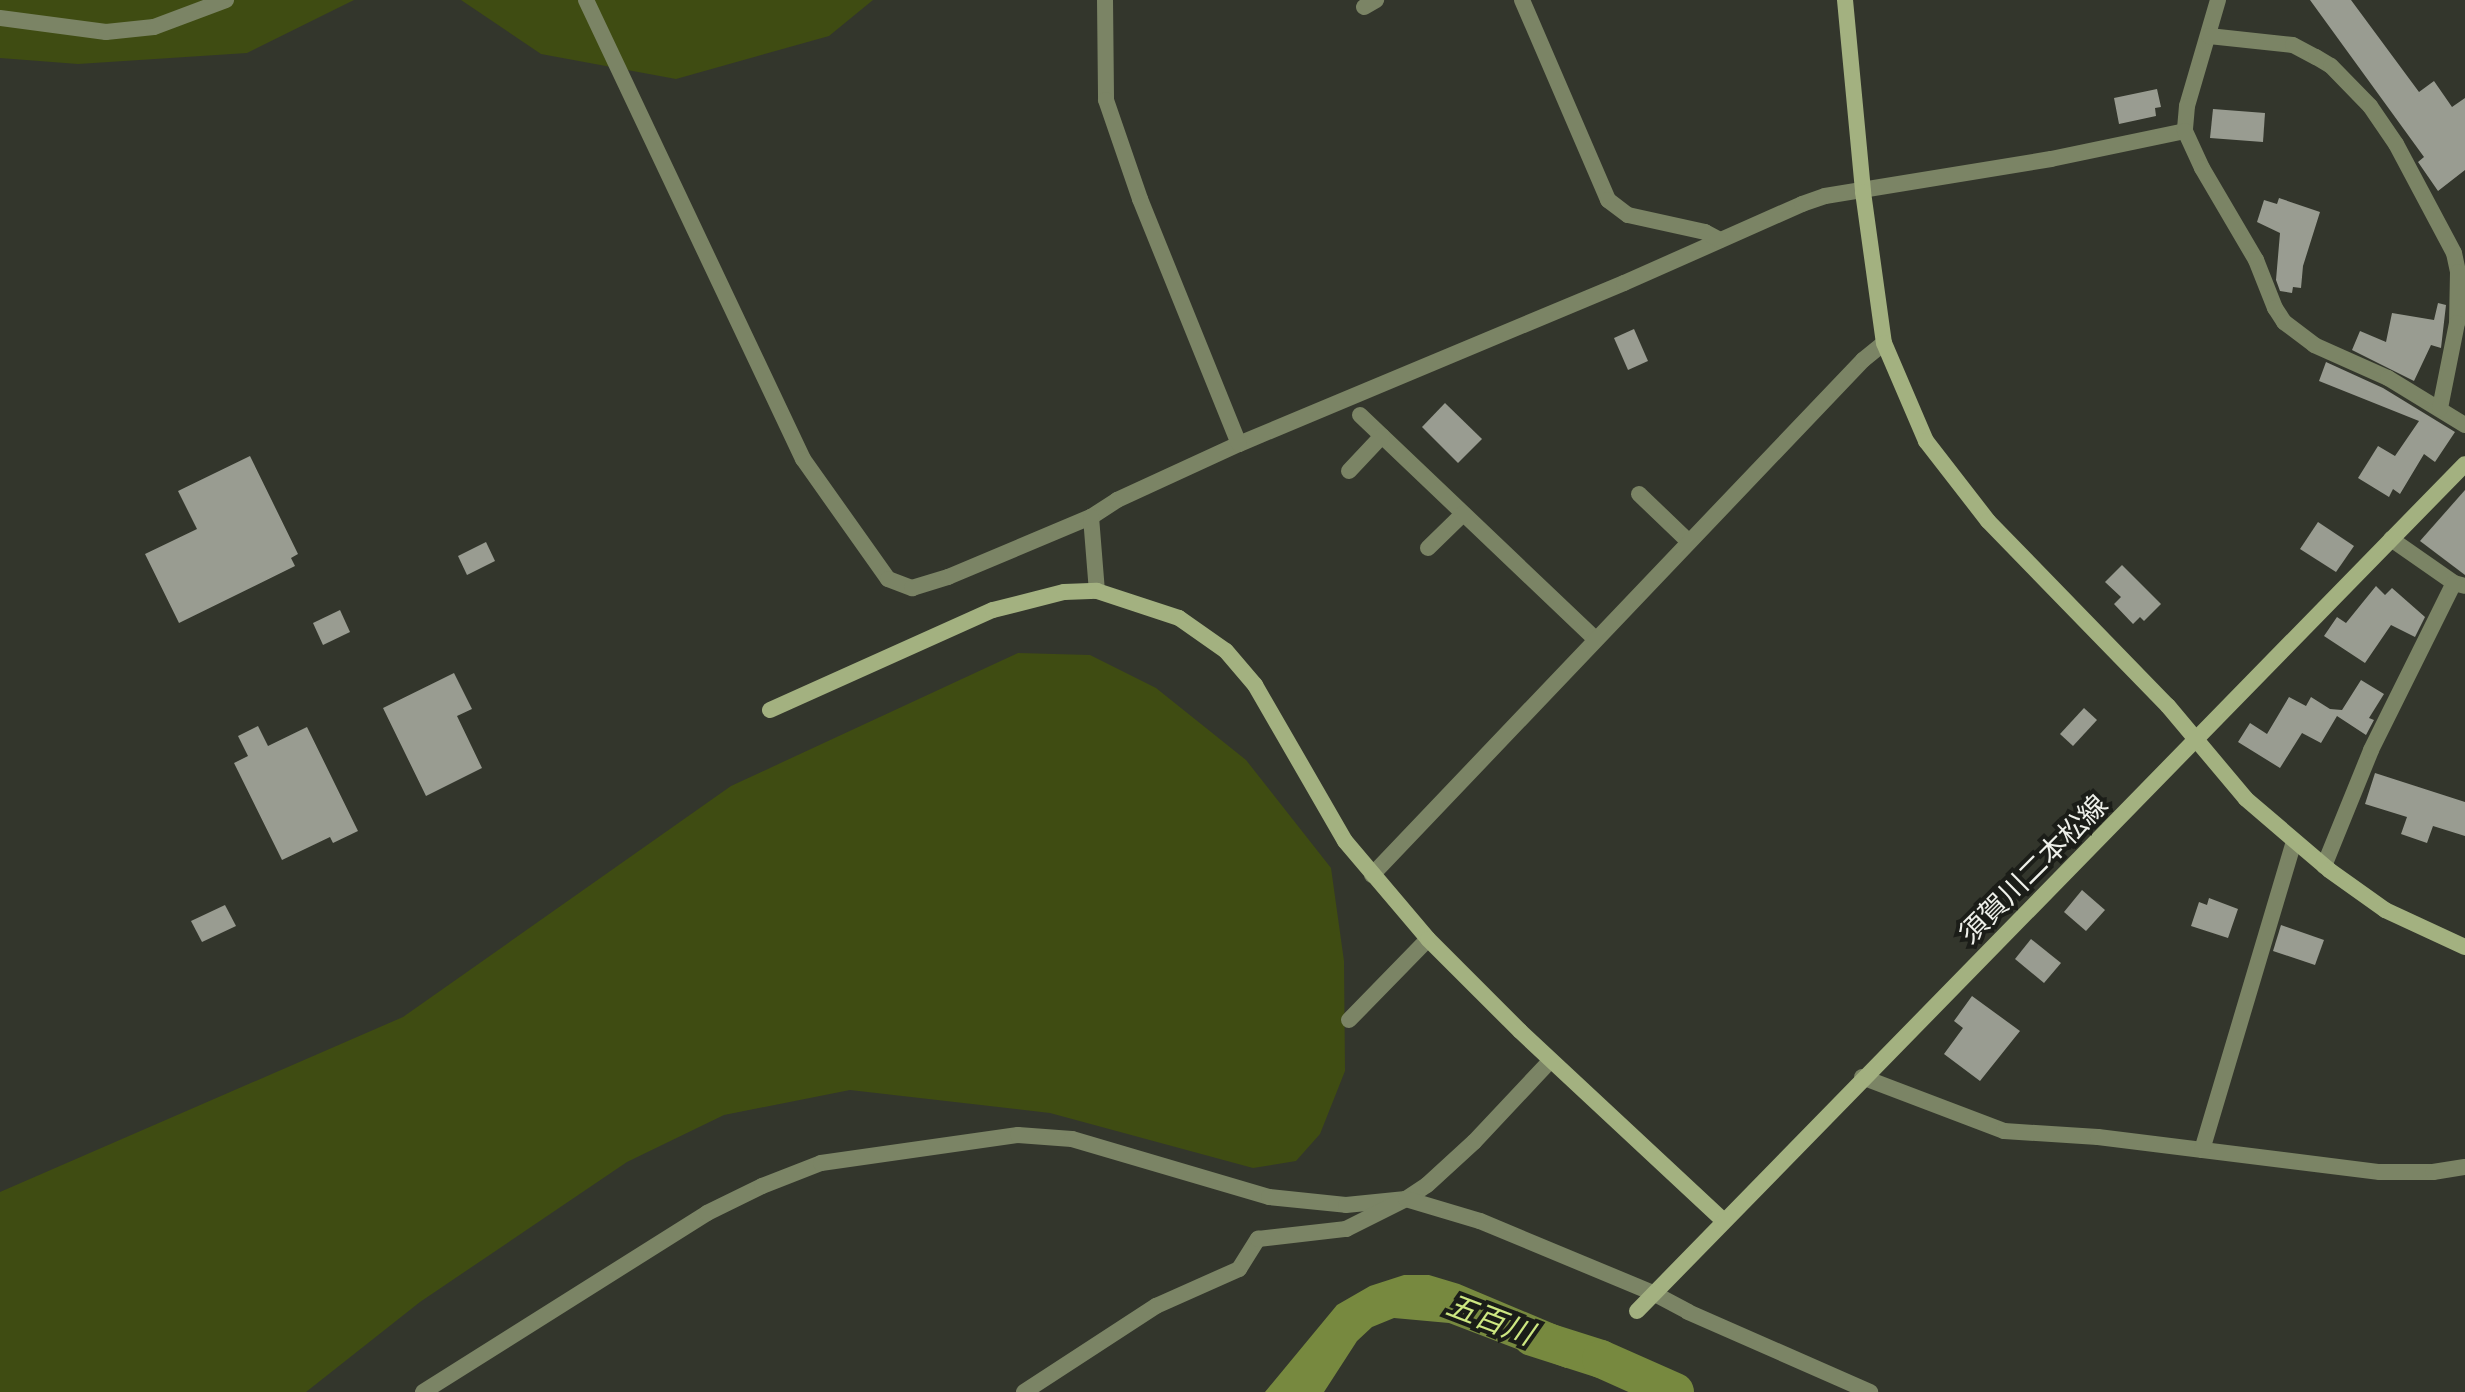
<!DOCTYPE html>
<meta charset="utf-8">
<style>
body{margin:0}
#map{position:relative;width:2465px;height:1392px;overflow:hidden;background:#33362c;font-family:"IBM Plex Serif","Noto Sans JP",serif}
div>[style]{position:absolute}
.green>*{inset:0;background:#3f4c12}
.water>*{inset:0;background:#77893f}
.river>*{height:38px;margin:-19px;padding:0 19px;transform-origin:19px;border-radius:19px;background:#77893f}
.building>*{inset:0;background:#999c91}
.street>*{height:16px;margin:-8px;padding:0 8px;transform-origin:8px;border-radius:8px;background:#7b8465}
.secondary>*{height:16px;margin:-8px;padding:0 8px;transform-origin:8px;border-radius:8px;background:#a3b180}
span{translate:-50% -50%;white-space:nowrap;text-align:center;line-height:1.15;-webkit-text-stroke:8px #1b1d18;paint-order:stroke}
.street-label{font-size:28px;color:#eef0ea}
.water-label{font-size:30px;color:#cde781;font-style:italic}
</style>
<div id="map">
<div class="green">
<div style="clip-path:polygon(0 0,354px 0,247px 53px,78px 64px,0 58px)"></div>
<div style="clip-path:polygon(461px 0,873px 0,829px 36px,676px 79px,541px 54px)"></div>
<div style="clip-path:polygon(1018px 653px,1090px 655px,1156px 688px,1246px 760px,1331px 868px,1344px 961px,1345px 1071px,1320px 1134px,1296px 1161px,1253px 1168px,1050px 1113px,850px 1090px,724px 1115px,627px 1162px,420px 1302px,306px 1392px,0 1392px,0 1192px,403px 1017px,731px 786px)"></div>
</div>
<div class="water">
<div style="clip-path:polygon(1404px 1275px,1429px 1275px,1459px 1284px,1592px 1340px,1566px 1368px,1449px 1323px,1394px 1318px,1372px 1327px,1357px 1341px,1324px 1392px,1265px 1392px,1337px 1305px,1370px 1286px)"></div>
</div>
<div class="river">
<div style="left:1532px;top:1337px;width:72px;rotate:17.7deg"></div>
<div style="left:1601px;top:1359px;width:81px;rotate:24deg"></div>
</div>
<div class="building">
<div style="clip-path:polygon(2310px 0,2351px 0,2419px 92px,2434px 81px,2452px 107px,2465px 98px,2465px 170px,2438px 191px,2418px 162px,2424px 157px)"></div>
<div style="clip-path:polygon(2157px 89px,2161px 107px,2155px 108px,2156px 116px,2119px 124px,2114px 98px)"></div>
<div style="clip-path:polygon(2213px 109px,2265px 113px,2263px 142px,2210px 138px)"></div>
<div style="clip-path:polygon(2279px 198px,2320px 212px,2303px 266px,2301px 288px,2293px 287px,2292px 293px,2280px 291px,2276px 280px,2280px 233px,2257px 222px,2264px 200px,2277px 204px)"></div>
<div style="clip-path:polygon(2438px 303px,2446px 305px,2441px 348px,2431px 345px,2414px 381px,2352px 350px,2360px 331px,2386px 342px,2392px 313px,2434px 320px)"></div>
<div style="clip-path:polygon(1634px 329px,1648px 361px,1628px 370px,1614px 338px)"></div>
<div style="clip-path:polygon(2326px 362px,2383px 388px,2455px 432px,2435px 462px,2424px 454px,2400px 494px,2393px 489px,2389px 497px,2358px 478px,2378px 446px,2395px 456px,2419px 421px,2319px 381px)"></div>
<div style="clip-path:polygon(1445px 403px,1482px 439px,1458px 463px,1422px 427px)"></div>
<div style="clip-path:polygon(250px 456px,298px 554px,291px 558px,295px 566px,179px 623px,145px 554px,197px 529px,178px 491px)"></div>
<div style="clip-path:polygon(2465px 490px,2465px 575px,2420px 541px)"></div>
<div style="clip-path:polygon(2318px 522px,2354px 546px,2336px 572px,2300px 549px)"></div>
<div style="clip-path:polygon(486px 542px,495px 561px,467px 575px,458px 556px)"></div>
<div style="clip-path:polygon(2122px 565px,2161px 604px,2144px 621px,2140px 617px,2133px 624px,2114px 604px,2121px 597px,2105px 582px)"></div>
<div style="clip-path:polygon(2376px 586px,2385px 595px,2392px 588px,2425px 617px,2415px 637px,2391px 625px,2365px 663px,2324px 636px,2337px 617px,2346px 623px)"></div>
<div style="clip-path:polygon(340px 610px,350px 632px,323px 645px,313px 623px)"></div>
<div style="clip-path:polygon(454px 673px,472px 709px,457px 716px,482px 768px,426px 796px,383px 708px)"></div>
<div style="clip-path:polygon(2361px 680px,2384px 694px,2369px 718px,2374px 720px,2366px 735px,2337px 716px,2321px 743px,2302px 733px,2280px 768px,2238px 742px,2250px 723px,2267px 734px,2289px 697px,2306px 706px,2311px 697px,2330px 709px,2342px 710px)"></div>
<div style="clip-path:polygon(2084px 708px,2097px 720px,2073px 746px,2060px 734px)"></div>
<div style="clip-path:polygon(258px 726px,268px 746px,307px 727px,358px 831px,333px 843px,330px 837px,282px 860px,234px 763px,248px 756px,238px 736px)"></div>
<div style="clip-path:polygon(2375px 773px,2465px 802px,2465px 836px,2433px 826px,2427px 843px,2401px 834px,2407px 817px,2365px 804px)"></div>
<div style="clip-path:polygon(2082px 890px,2105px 910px,2086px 931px,2064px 912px)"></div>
<div style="clip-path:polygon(2209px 898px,2238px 909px,2228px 938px,2191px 926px,2199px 902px,2207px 905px)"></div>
<div style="clip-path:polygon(225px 905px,236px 926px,202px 942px,191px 921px)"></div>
<div style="clip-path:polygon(2281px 925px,2324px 940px,2315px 965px,2273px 951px)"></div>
<div style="clip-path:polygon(2031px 939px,2061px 963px,2044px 983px,2015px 959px)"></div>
<div style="clip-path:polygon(1972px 996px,2020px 1031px,1980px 1081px,1944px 1054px,1963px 1028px,1954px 1021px)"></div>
</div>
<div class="street">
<div style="left:586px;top:0;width:508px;rotate:64.7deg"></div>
<div style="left:803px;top:459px;width:147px;rotate:54.7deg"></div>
<div style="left:888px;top:579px;width:26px;rotate:21deg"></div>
<div style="left:912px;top:588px;width:38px;rotate:-17deg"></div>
<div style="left:948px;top:577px;width:155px;rotate:-22.8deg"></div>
<div style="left:1091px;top:517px;width:31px;rotate:-33deg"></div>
<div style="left:1117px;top:500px;width:134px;rotate:-24.7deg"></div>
<div style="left:1239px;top:444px;width:417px;rotate:-22.7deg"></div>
<div style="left:1624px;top:283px;width:195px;rotate:-23.9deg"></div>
<div style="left:1802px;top:204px;width:24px;rotate:-19deg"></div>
<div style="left:1825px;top:196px;width:229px;rotate:-9.3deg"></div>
<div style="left:2051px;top:159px;width:137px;rotate:-11.8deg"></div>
<div style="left:1105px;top:0;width:100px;rotate:89.4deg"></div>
<div style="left:1106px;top:100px;width:105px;rotate:71deg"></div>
<div style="left:1140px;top:199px;width:264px;rotate:68deg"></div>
<div style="left:1522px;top:0;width:218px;rotate:66.7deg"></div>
<div style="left:1608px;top:200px;width:25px;rotate:37deg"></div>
<div style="left:1628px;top:215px;width:79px;rotate:12.4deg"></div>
<div style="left:1705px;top:232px;width:17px;rotate:28deg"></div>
<div style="left:2218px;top:0;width:110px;rotate:106.3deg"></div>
<div style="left:2187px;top:106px;width:25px;rotate:95deg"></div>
<div style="left:2185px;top:131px;width:41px;rotate:65.3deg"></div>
<div style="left:2202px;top:168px;width:107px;rotate:59.6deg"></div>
<div style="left:2256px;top:260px;width:52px;rotate:68.4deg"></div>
<div style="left:2275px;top:308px;width:17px;rotate:57deg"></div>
<div style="left:2284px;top:322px;width:38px;rotate:37deg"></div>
<div style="left:2314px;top:345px;width:81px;rotate:24deg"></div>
<div style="left:2388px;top:378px;width:90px;rotate:31.4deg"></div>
<div style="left:1364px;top:7px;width:14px;rotate:-30deg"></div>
<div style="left:0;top:18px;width:107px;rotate:7.5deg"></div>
<div style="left:106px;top:32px;width:48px;rotate:-5.9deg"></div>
<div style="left:154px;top:27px;width:77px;rotate:-20.6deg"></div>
<div style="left:2209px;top:36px;width:84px;rotate:6.1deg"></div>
<div style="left:2293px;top:45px;width:26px;rotate:28deg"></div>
<div style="left:2316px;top:57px;width:17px;rotate:31deg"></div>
<div style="left:2331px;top:66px;width:56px;rotate:45.7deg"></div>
<div style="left:2370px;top:106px;width:46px;rotate:55.6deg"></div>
<div style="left:2396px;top:144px;width:123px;rotate:62deg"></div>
<div style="left:2454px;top:253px;width:19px;rotate:78deg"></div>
<div style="left:2458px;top:272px;width:51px;rotate:91.1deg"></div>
<div style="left:2457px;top:323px;width:87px;rotate:101.3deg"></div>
<div style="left:1360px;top:415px;width:325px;rotate:43.6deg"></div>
<div style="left:1349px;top:471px;width:48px;rotate:-46.7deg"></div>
<div style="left:1639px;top:494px;width:69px;rotate:43.8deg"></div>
<div style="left:1091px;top:517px;width:74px;rotate:85.4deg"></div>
<div style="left:2391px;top:539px;width:77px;rotate:34.9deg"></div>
<div style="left:2454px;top:583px;width:11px;rotate:15deg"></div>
<div style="left:1428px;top:548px;width:49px;rotate:-44.2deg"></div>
<div style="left:2324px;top:866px;width:125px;rotate:-67.9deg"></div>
<div style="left:2371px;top:750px;width:186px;rotate:-63.6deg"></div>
<div style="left:1372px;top:875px;width:712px;rotate:-46.37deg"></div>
<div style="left:1863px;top:360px;width:27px;rotate:-39deg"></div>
<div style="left:1349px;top:1020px;width:113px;rotate:-45.7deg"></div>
<div style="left:1862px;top:1077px;width:152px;rotate:20.8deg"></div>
<div style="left:2004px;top:1131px;width:94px;rotate:3.7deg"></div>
<div style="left:2098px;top:1137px;width:284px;rotate:7.1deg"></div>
<div style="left:2380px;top:1172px;width:53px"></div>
<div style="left:2433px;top:1172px;width:32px;rotate:-9deg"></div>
<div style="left:2202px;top:1150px;width:321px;rotate:-73.4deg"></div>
<div style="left:423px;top:1392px;width:336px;rotate:-32.2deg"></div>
<div style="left:707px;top:1213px;width:61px;rotate:-26.1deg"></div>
<div style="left:762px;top:1186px;width:63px;rotate:-21.3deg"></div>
<div style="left:821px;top:1163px;width:199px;rotate:-8.1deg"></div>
<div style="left:1018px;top:1135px;width:54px;rotate:4.2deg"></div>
<div style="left:1072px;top:1139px;width:205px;rotate:16.4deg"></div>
<div style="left:1269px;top:1197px;width:77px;rotate:5.9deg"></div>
<div style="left:1346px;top:1205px;width:60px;rotate:-5.7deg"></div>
<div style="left:1406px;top:1199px;width:25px;rotate:-34deg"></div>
<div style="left:1427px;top:1185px;width:64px;rotate:-42.5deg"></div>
<div style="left:1474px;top:1142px;width:112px;rotate:-46.8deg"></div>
<div style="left:1024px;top:1392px;width:158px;rotate:-33.1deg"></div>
<div style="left:1156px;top:1306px;width:91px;rotate:-24deg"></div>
<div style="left:1239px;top:1269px;width:36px;rotate:-58deg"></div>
<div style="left:1258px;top:1239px;width:89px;rotate:-6.5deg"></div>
<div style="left:1346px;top:1229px;width:67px;rotate:-26.6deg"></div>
<div style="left:1406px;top:1199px;width:77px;rotate:16.6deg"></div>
<div style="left:1480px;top:1221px;width:187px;rotate:22.6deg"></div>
<div style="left:1653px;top:1293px;width:40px;rotate:28deg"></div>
<div style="left:1688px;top:1312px;width:199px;rotate:23.7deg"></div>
</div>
<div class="secondary">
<div style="left:1845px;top:0;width:193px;rotate:84.6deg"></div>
<div style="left:1863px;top:192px;width:152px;rotate:82.1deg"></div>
<div style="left:1884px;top:343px;width:107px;rotate:66.8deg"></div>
<div style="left:1926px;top:441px;width:101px;rotate:52.2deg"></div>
<div style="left:1988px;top:521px;width:258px;rotate:45.8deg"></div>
<div style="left:2168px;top:706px;width:121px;rotate:50deg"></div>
<div style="left:2246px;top:799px;width:109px;rotate:40.5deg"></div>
<div style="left:2329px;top:870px;width:69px;rotate:35.5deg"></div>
<div style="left:2385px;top:910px;width:88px;rotate:24.8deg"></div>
<div style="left:770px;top:710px;width:244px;rotate:-24.2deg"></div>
<div style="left:993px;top:610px;width:73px;rotate:-14.2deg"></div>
<div style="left:1064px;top:592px;width:33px;rotate:-2deg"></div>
<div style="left:1097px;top:591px;width:86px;rotate:18.2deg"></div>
<div style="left:1179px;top:618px;width:57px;rotate:35.1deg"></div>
<div style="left:1226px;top:651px;width:45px;rotate:49.5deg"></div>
<div style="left:1255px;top:685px;width:180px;rotate:60deg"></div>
<div style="left:1345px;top:841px;width:128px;rotate:49.7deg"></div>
<div style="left:1428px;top:939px;width:130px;rotate:45deg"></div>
<div style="left:1520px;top:1031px;width:277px;rotate:43deg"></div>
<div style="left:1637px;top:1311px;width:1184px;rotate:-45.65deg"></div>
</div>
<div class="street-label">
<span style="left:2033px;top:869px;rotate:-45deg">須賀川二本松線</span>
</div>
<div class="water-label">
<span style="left:1490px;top:1319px;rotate:21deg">五百川</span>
</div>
</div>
